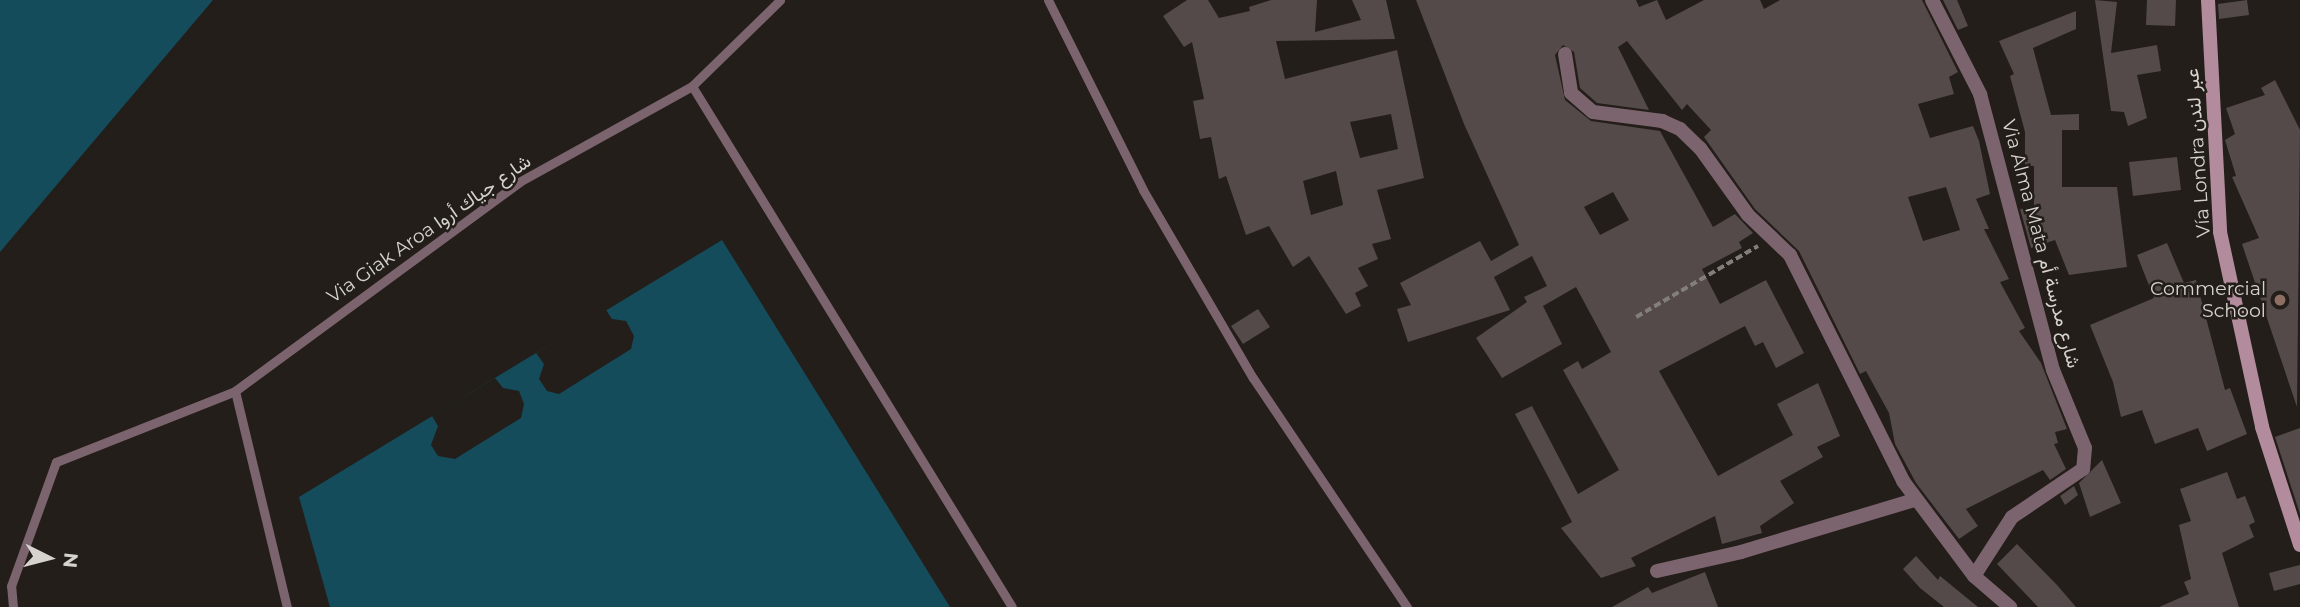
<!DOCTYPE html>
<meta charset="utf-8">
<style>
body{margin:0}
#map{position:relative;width:2300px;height:607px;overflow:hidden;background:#231e19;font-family:Montserrat,Vazirmatn,sans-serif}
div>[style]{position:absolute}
.water>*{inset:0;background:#154c5c}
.pier>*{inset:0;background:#231e19}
.building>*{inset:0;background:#544a49}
.path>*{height:3.5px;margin-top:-1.75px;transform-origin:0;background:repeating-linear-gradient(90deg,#827e7a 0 7px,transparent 0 10.5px)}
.service>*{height:9px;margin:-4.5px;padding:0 4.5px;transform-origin:4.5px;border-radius:4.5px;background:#7c646f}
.minor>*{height:14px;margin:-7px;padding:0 7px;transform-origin:7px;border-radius:7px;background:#7c646f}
.secondary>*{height:14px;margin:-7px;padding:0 7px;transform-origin:7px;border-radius:7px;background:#b28c9d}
.dots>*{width:19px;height:19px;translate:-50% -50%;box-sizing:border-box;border:4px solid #231e19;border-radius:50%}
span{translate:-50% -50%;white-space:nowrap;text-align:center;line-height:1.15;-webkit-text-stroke:5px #231e19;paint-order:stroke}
.street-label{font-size:19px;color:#d6d3cf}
.poi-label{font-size:19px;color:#d6d3cf}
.right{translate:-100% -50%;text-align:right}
.north{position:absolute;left:14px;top:523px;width:70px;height:70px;-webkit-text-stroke:5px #231e19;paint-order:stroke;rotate:96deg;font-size:19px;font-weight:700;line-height:28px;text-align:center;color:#d6d3cf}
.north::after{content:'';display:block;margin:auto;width:24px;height:32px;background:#d6d3cf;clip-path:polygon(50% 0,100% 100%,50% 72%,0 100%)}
</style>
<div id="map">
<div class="water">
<div style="clip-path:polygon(0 0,213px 0,0 252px)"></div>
<div style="clip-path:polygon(722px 240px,950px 607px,330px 607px,299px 497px)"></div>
</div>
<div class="pier">
<div style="clip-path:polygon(213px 0,205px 19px,0 255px,202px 17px)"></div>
<div style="clip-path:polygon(606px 310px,612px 319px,626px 321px,634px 336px,631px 349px,559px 394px,547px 391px,539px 379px,544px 364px,536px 353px)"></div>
<div style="clip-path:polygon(495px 378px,503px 388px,519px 391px,524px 404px,521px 418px,455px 459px,438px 456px,431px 445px,438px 426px,432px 416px)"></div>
</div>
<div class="building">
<div style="clip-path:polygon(evenodd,1187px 0,1208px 0,1219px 18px,1250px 11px,1249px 7px,1271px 0,1317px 0,1315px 32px,1361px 20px,1352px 0,1386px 0,1395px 39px,1276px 41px,1285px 79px,1397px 50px,1424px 178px,1377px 190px,1391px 239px,1372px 244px,1378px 259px,1358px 268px,1368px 286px,1355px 293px,1361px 306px,1346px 314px,1309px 256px,1293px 267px,1269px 226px,1246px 235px,1226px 176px,1219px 179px,1211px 137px,1200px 139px,1193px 101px,1204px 99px,1192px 42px,1184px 47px,1163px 16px,1187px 0,1391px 114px,1398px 149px,1360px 158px,1350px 122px,1391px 114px,1187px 0,1336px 171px,1343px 205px,1311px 215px,1303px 181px,1336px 171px)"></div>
<div style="clip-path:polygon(evenodd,1416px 0,1636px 0,1639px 7px,1657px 0,1666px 20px,1704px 0,1760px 0,1764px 9px,1780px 0,1922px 0,1958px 72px,1949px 77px,1954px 94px,1918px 104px,1930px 138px,1973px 126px,1979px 141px,1990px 194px,1976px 199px,1989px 229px,1984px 229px,2009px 279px,2000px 282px,2025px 328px,2019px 331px,2041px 363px,2067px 429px,2055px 432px,2058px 443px,2054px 444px,2066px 469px,2050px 480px,2043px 470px,1966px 509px,1978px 526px,1959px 539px,1916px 483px,1895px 444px,1889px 413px,1866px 371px,1860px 374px,1799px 251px,1755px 209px,1704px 137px,1711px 130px,1687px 104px,1682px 110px,1627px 41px,1618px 47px,1649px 110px,1597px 103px,1580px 88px,1574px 52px,1563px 45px,1555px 55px,1565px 100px,1591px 121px,1660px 131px,1713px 227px,1735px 214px,1753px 233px,1739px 242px,1742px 248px,1702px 269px,1720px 304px,1766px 280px,1804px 353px,1776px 368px,1763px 342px,1755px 346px,1745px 326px,1659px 371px,1718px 476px,1793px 435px,1777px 404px,1818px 383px,1840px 436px,1817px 447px,1823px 457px,1780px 481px,1794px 503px,1760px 526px,1762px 533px,1722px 544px,1715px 516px,1631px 558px,1636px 566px,1601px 578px,1561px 528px,1572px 522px,1515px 414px,1532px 406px,1578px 494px,1619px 470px,1563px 370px,1578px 361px,1582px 369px,1611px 352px,1576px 287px,1543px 306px,1562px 344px,1502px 378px,1476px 338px,1527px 302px,1524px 297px,1547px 286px,1532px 256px,1494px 277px,1510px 310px,1408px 342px,1397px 309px,1411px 305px,1400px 283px,1480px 241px,1491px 261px,1519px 245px,1464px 124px,1416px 0,1946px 187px,1960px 230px,1923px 241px,1908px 197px,1946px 187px,1416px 0,1613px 192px,1629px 220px,1600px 235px,1584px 207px,1613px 192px)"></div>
<div style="clip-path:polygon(1943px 0,1957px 0,1968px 26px,1958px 30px)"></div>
<div style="clip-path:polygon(2095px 0,2117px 2px,2111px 53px,2157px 45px,2161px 71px,2137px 75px,2147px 118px,2128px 126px,2124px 112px,2111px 111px)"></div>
<div style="clip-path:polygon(2147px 0,2176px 0,2175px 26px,2146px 25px)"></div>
<div style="clip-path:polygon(2247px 0,2249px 15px,2219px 19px,2218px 4px)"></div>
<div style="clip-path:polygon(2076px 11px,2076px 29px,2033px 48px,2051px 115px,2079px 114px,2079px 130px,2062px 130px,2062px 187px,2117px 187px,2127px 267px,2069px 275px,2055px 240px,2031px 248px,2020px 209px,2034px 208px,2034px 166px,2025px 166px,2025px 132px,2010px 76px,2014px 74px,1999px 41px)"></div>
<div style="clip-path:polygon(2275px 80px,2300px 130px,2297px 407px,2242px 244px,2259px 238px,2232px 177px,2236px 176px,2225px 140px,2235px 134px,2226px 108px,2265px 95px,2261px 88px)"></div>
<div style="clip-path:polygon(2177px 157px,2181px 190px,2133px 196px,2129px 162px)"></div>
<div style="clip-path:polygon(2167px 243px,2184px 283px,2196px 280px,2225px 390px,2230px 388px,2247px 434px,2207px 451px,2198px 428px,2155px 444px,2142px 410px,2121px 417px,2113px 382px,2090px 325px,2154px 298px,2137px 255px)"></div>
<div style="clip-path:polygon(1258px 309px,1270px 327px,1243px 344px,1231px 326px)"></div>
<div style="clip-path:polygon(2300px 428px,2300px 514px,2275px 437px)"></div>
<div style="clip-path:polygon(2102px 460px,2121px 503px,2090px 517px,2079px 483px)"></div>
<div style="clip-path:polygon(2227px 472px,2237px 499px,2245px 496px,2255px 522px,2249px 525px,2254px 537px,2222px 553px,2239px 607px,2159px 607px,2189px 594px,2184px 582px,2191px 579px,2179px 525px,2191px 521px,2180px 489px)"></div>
<div style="clip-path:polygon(2074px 486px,2078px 495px,2065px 505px,2060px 496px)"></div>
<div style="clip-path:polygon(2017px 544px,2057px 585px,2076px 607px,2038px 607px,1997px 564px)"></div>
<div style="clip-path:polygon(1916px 556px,1938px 580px,1940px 576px,1978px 607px,1944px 607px,1920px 588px,1903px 569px)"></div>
<div style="clip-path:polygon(2300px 565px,2300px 584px,2274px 591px,2269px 573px)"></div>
<div style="clip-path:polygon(1705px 572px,1718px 607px,1612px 607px,1648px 587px,1652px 593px)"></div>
</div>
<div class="path">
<div style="left:1636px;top:317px;width:141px;rotate:-30.2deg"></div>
</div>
<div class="service">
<div style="left:1048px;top:0;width:212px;rotate:63.4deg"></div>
<div style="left:1143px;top:190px;width:218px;rotate:59.7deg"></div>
<div style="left:1253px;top:378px;width:276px;rotate:56.1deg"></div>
<div style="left:692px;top:86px;width:611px;rotate:58.44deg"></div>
<div style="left:235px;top:391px;width:222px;rotate:76.5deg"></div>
<div style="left:13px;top:607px;width:21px;rotate:-95deg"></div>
<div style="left:11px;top:586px;width:132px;rotate:-70.1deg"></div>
<div style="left:56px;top:462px;width:193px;rotate:-21.6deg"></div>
<div style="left:235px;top:391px;width:353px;rotate:-36.3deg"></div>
<div style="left:519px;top:182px;width:198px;rotate:-29deg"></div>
<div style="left:692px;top:86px;width:123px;rotate:-44.3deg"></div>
</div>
<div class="minor">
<div style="left:1932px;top:0;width:106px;rotate:62.9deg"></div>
<div style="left:1980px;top:94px;width:285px;rotate:75.2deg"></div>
<div style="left:2053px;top:370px;width:84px;rotate:67.7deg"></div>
<div style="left:2085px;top:448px;width:21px;rotate:95deg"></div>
<div style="left:2083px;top:469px;width:86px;rotate:145.9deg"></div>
<div style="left:2012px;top:517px;width:70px;rotate:122.8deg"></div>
<div style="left:1974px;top:576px;width:48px;rotate:40.7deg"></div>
<div style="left:1565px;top:54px;width:39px;rotate:81deg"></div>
<div style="left:1571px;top:93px;width:29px;rotate:41deg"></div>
<div style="left:1593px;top:112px;width:70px;rotate:7.4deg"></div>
<div style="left:1662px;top:121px;width:20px;rotate:24deg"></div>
<div style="left:1680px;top:129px;width:28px;rotate:44deg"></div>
<div style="left:1700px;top:148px;width:82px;rotate:54.4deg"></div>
<div style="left:1748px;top:215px;width:58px;rotate:43.6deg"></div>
<div style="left:1790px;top:255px;width:253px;rotate:63.4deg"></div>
<div style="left:1903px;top:481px;width:119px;rotate:53.2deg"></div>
<div style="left:1657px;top:571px;width:86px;rotate:-12.7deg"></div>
<div style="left:1741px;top:552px;width:181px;rotate:-16.7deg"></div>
</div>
<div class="secondary">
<div style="left:2208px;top:0;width:232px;rotate:87deg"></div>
<div style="left:2220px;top:232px;width:199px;rotate:77.8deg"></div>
<div style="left:2262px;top:427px;width:124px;rotate:72.1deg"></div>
</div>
<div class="dots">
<div style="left:2280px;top:300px;background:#8d6e63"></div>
</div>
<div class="street-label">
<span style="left:2198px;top:153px;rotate:-94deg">Vía Londra عبر لندن</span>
<span style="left:429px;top:229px;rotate:-35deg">Via Giak Aroa شارع جياك أروا</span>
<span style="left:2041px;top:244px;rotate:75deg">Via Alma Mata شارع مدرسة أم</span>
</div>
<div class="poi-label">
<span class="right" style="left:2266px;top:300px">Commercial<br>School</span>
</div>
<div class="north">N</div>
</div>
